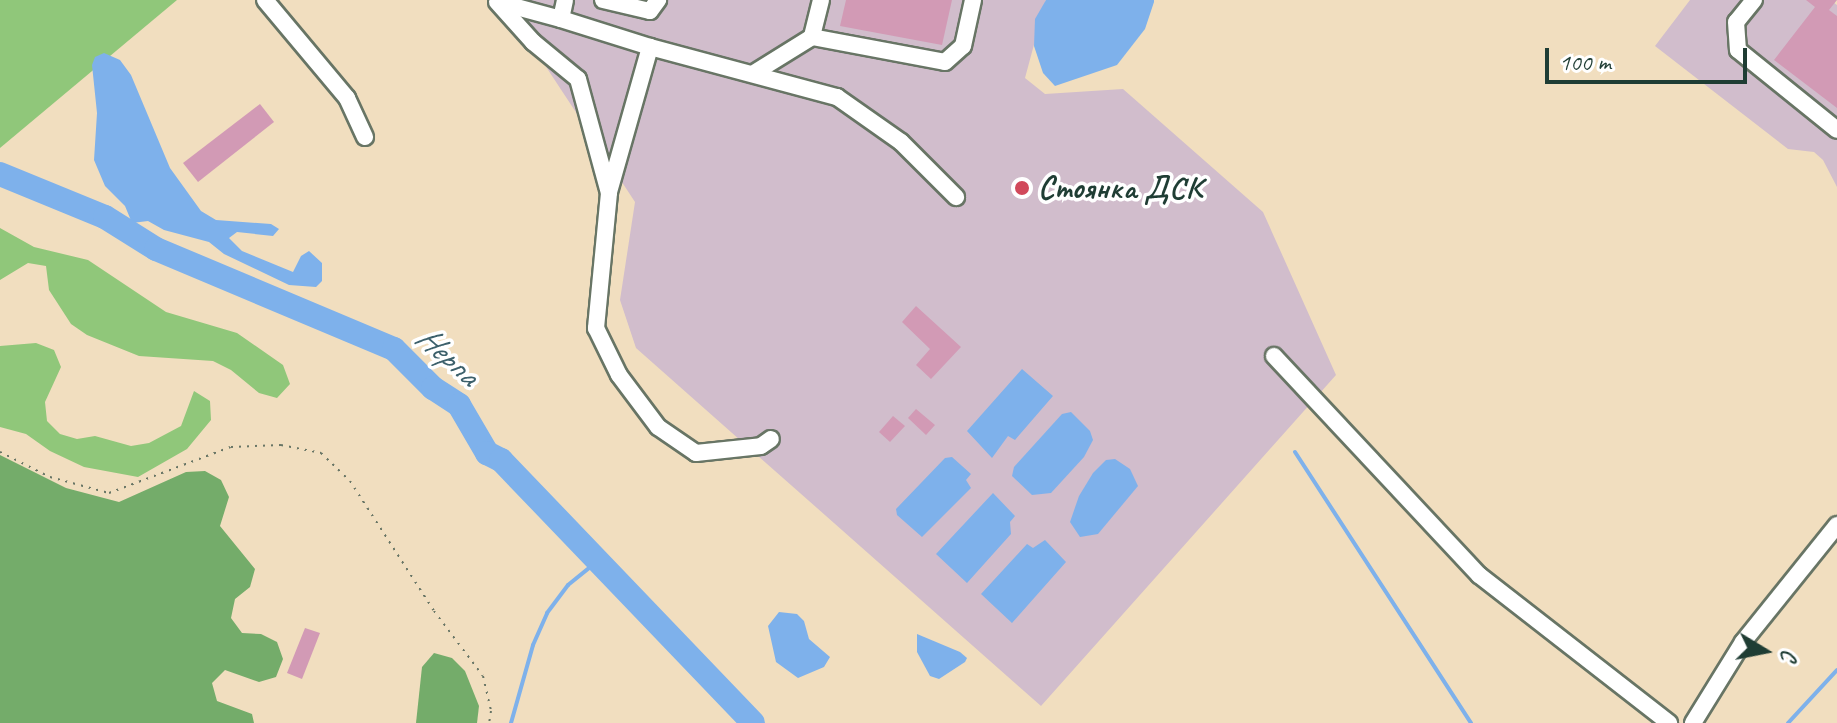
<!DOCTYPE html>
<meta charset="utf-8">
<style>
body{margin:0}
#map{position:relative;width:1837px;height:723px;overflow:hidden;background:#f1debf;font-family:Caveat,sans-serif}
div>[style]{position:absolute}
.industrial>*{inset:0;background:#d1bdcc}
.green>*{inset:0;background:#90c77a}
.forest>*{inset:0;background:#74ac6a}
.water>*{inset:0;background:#7eb1eb}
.stream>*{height:4px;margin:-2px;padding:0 2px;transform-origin:2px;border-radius:2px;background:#7eb1eb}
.river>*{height:24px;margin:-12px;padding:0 12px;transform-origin:12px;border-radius:12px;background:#7eb1eb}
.building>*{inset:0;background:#d29ab5}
.path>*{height:2px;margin-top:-1px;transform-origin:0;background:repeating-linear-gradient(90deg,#687565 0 2px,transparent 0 8px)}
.roads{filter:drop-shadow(2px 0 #687565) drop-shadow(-2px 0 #687565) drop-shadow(0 2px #687565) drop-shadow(0 -2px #687565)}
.minor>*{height:16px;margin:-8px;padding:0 8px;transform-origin:8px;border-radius:8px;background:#fff}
.dots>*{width:22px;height:22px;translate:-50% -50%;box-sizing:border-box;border:4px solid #fff;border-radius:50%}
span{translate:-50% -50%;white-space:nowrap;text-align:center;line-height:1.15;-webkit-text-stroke:7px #fff;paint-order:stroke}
.poi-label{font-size:32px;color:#1f3d34;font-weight:700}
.left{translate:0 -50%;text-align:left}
.water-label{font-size:34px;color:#3c606b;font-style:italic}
.north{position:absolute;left:1725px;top:611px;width:80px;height:80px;-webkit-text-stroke:6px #fff;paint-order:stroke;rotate:100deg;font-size:22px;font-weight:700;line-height:32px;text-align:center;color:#1f3d34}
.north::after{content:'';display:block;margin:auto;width:28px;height:36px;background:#1f3d34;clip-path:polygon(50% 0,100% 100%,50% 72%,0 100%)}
.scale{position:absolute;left:1545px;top:48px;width:202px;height:36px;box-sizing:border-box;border:4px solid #1f3d34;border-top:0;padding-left:10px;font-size:24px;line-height:28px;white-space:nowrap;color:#1f3d34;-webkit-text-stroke:6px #fff;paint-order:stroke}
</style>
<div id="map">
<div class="industrial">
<div style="clip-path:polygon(502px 0,1046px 0,1025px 78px,1045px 94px,1123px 89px,1263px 212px,1336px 375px,1041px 706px,636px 348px,620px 300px,635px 202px)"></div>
<div style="clip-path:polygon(1690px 0,1830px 0,1837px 5px,1837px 187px,1823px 160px,1814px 152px,1788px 149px,1655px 46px)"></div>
</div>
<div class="green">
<div style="clip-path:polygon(0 0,177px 0,0 148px)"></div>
<div style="clip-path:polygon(0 228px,34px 247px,88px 260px,166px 312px,237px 333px,283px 365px,290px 384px,277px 398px,259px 393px,231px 370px,213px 361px,139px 356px,87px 335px,71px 324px,49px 290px,46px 266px,28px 263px,0 280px)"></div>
<div style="clip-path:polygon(36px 343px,54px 350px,61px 367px,45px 402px,47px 421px,60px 434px,77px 439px,95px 436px,131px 446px,149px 443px,181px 426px,194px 391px,210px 401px,211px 420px,187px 449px,138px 477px,84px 467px,50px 451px,26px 434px,0 427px,0 346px)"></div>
</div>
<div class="forest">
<div style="clip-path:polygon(0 455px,66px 488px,119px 502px,186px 472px,205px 471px,221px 480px,229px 497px,220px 526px,255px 569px,250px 587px,235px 599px,231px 618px,242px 633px,261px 634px,277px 642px,283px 659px,276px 677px,259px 682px,225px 670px,212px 683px,217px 701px,252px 714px,254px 723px,0 723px)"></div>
<div style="clip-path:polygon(434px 653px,452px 658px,465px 671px,479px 706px,477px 723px,416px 723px,422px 667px)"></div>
</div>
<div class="water">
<div style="clip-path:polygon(1046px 0,1154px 0,1154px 2px,1145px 29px,1117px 65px,1055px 86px,1043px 73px,1034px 46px,1035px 19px)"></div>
<div style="clip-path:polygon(104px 53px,120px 60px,131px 75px,170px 168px,201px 211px,216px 220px,271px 224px,279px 229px,273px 236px,237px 232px,229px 238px,242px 251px,293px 272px,301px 256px,309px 251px,322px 263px,322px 281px,316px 287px,289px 285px,224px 254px,209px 242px,164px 230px,148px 221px,132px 223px,125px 206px,105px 186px,94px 160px,97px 113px,92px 65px,95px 57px)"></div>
<div style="clip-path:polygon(1022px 369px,1053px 396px,1015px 440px,1008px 436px,992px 458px,967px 431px)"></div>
<div style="clip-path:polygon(1071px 412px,1090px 431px,1093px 440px,1084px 457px,1051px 493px,1032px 495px,1012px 476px,1014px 467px,1062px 414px)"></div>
<div style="clip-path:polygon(952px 457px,971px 474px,966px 480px,971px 488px,922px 537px,897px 515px,896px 509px,945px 458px)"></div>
<div style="clip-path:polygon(1115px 459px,1130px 469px,1138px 486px,1098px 534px,1080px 537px,1070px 522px,1079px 496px,1093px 473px,1106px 460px)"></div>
<div style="clip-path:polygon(993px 493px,1015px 516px,1010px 522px,1011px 534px,967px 583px,936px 554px)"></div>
<div style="clip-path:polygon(1045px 540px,1066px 562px,1012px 623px,981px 594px,1027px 544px,1033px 548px)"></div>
<div style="clip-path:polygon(779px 612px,797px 614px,804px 621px,809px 639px,830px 657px,824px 667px,798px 678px,776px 662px,768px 626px)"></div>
<div style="clip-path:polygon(917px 634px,960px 652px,967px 658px,965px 662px,939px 679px,930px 676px,917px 652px)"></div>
</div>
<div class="stream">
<div style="left:1295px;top:452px;width:323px;rotate:57deg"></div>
<div style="left:511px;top:723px;width:81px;rotate:-74.2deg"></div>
<div style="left:533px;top:645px;width:35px;rotate:-66deg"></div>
<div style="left:547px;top:613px;width:35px;rotate:-53deg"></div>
<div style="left:568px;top:585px;width:38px;rotate:-39deg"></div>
<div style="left:1788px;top:723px;width:72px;rotate:-47.2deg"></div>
</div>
<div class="river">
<div style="left:0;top:174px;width:113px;rotate:22.3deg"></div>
<div style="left:105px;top:217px;width:60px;rotate:32.1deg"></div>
<div style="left:156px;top:249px;width:258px;rotate:22.8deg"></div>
<div style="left:394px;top:349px;width:55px;rotate:45deg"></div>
<div style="left:433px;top:388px;width:31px;rotate:33deg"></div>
<div style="left:459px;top:405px;width:56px;rotate:59.7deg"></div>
<div style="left:487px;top:453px;width:16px;rotate:27deg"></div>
<div style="left:501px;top:460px;width:364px;rotate:46.2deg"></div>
</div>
<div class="building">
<div style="clip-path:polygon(846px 0,952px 0,942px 45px,840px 26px)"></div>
<div style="clip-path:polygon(1806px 0,1837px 0,1829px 10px,1837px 16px,1837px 108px,1774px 60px,1815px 7px)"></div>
<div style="clip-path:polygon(260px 104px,274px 122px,198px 182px,183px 163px)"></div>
<div style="clip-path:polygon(916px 306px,961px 347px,931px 379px,916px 365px,930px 349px,902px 322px)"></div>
<div style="clip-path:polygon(916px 409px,935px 425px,926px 435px,908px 418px)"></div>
<div style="clip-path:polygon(893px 416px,905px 426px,890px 442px,879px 432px)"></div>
<div style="clip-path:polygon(305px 628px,320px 633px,302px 679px,287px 673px)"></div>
</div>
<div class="path">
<div style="left:0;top:452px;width:56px;rotate:26.6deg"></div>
<div style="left:50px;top:477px;width:61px;rotate:15.2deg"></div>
<div style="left:109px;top:493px;width:130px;rotate:-20.7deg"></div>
<div style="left:231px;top:447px;width:50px;rotate:-2.3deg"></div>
<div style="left:281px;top:445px;width:41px;rotate:11.3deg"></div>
<div style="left:321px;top:453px;width:40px;rotate:44deg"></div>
<div style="left:350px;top:481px;width:155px;rotate:57.1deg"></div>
<div style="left:434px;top:611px;width:81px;rotate:53deg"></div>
<div style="left:483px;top:676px;width:36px;rotate:77deg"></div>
<div style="left:491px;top:711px;width:12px;rotate:99deg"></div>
</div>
<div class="roads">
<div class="minor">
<div style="left:265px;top:0;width:128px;rotate:50.1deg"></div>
<div style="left:347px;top:98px;width:43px;rotate:65.2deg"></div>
<div style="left:603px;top:0;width:48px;rotate:13.2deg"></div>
<div style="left:650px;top:11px;width:14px;rotate:-54deg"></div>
<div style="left:821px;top:0;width:38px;rotate:104deg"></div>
<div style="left:812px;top:37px;width:135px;rotate:10.6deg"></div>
<div style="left:945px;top:62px;width:24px;rotate:-42deg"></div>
<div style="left:963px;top:46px;width:47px;rotate:-77.7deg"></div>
<div style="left:1754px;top:0;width:28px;rotate:129deg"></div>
<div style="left:1736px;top:22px;width:28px;rotate:86deg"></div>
<div style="left:1738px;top:50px;width:127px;rotate:38.9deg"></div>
<div style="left:497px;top:2px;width:54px;rotate:48deg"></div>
<div style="left:533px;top:42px;width:58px;rotate:39.4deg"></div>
<div style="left:578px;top:79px;width:118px;rotate:74.8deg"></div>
<div style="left:609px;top:193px;width:136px;rotate:95.5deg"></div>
<div style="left:596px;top:328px;width:52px;rotate:63.9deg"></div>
<div style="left:619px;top:375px;width:65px;rotate:53.1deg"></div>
<div style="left:658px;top:427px;width:46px;rotate:34.4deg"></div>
<div style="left:696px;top:453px;width:65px;rotate:-6.1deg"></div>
<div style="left:761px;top:446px;width:12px;rotate:-35deg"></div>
<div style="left:498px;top:2px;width:65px;rotate:15.1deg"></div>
<div style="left:561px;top:19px;width:19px;rotate:-78deg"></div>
<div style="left:561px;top:19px;width:93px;rotate:17.5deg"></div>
<div style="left:650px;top:47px;width:194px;rotate:15deg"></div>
<div style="left:837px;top:97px;width:78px;rotate:35.1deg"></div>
<div style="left:901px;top:142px;width:78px;rotate:45deg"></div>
<div style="left:754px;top:73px;width:68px;rotate:-31.8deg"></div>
<div style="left:609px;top:192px;width:151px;rotate:-74.2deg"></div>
<div style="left:1274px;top:356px;width:300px;rotate:46.9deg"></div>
<div style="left:1479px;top:575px;width:241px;rotate:37.9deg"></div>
<div style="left:1693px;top:723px;width:95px;rotate:-58.3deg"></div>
<div style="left:1743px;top:642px;width:150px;rotate:-51.2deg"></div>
</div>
</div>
<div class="dots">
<div style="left:1022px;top:188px;background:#d1495b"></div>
</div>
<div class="poi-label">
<span class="left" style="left:1038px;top:188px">Стоянка ДСК</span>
</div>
<div class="water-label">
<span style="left:448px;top:355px;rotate:42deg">Нерпа</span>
</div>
<div class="north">С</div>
<div class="scale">100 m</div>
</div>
